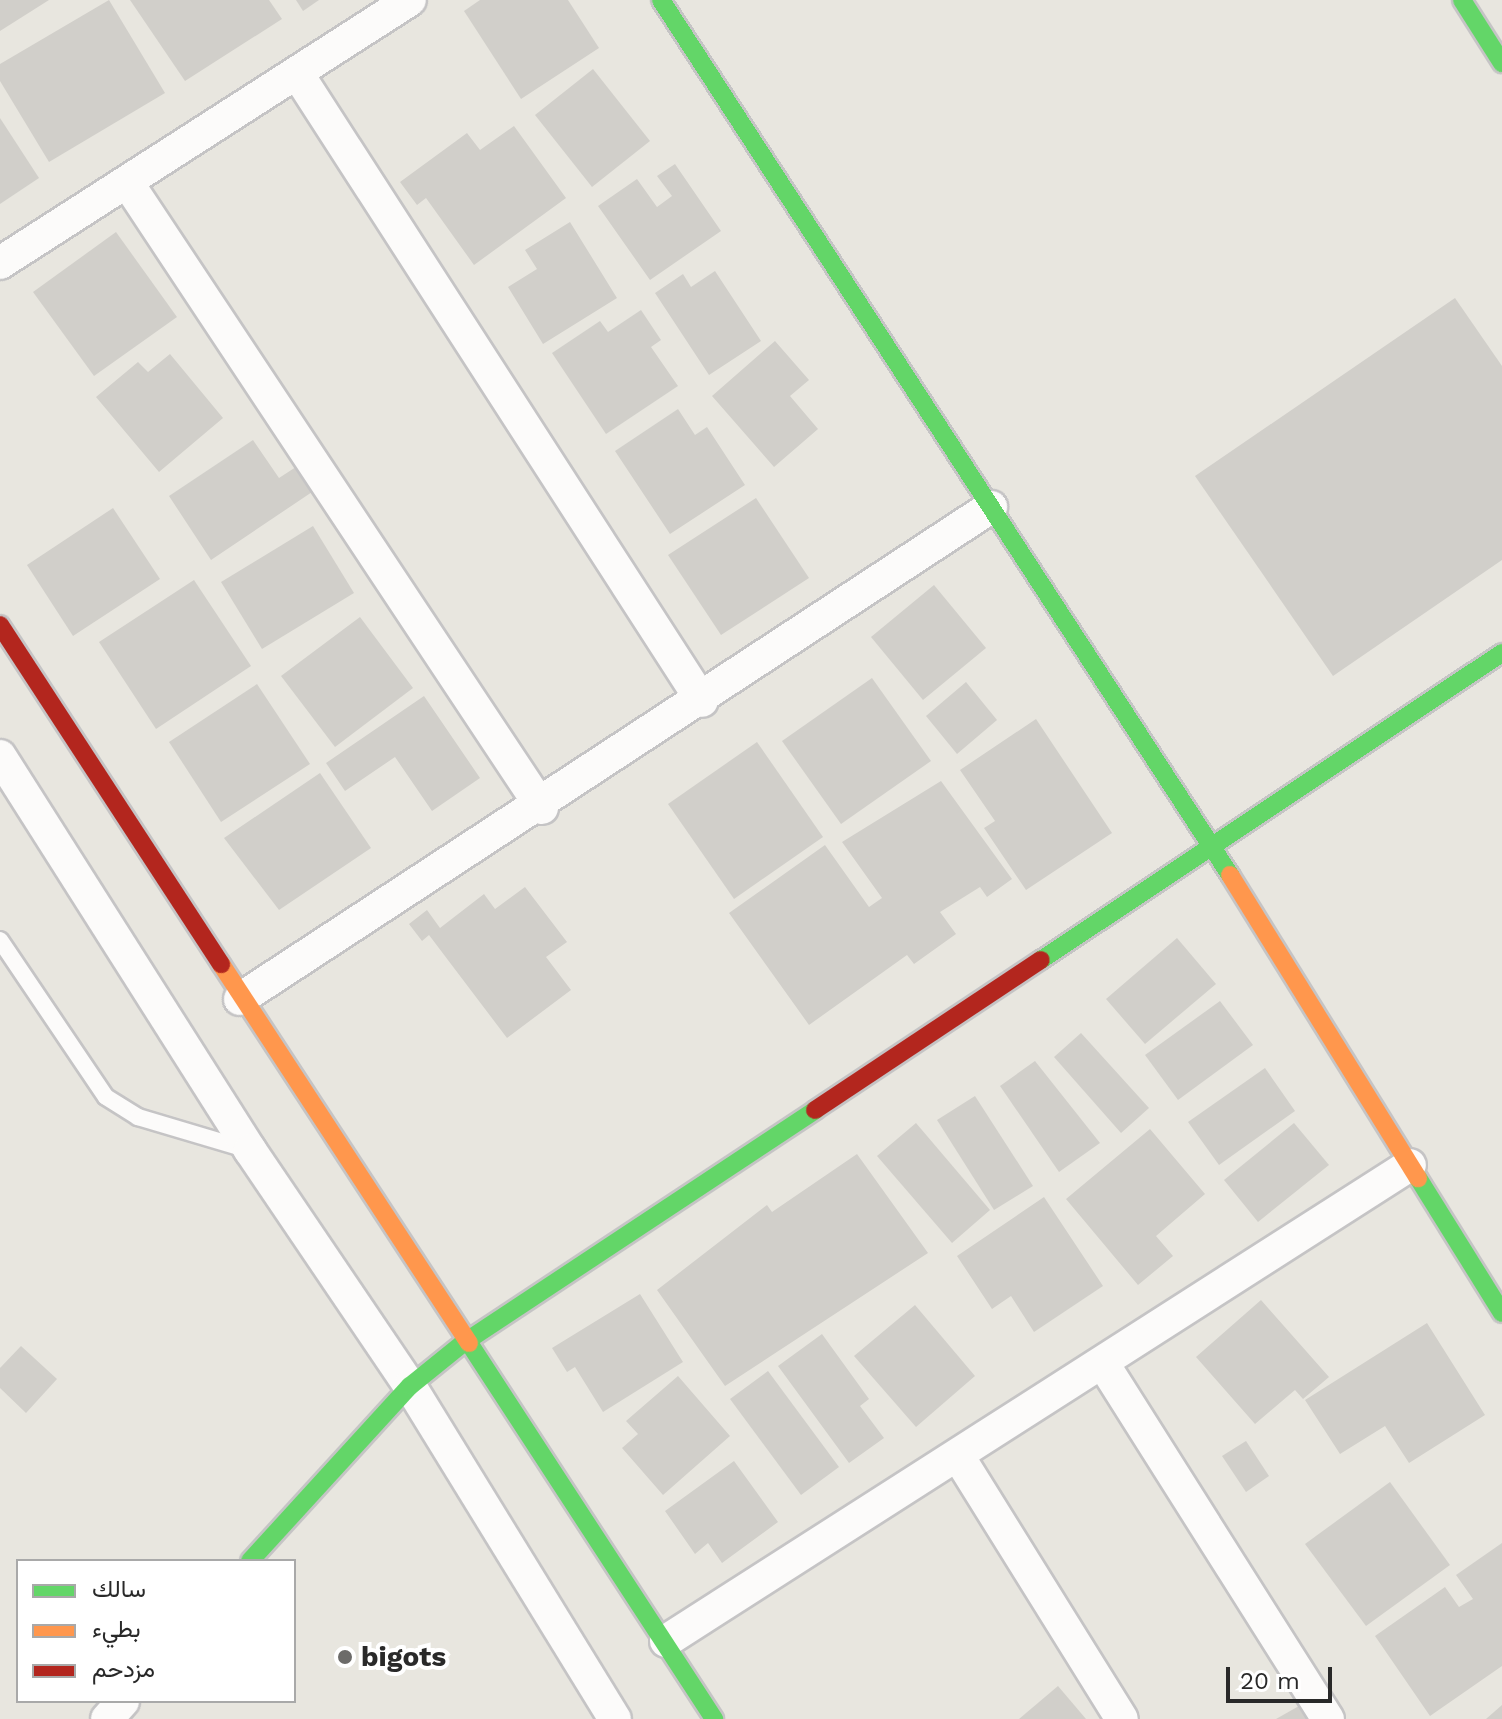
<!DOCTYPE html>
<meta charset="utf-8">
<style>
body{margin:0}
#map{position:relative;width:1502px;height:1719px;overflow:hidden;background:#e8e6df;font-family:"Work Sans",Vazirmatn,sans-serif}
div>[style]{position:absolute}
.building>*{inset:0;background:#d1cfca}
.roads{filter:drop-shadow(2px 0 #c5c4c5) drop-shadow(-2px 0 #c5c4c5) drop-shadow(0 2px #c5c4c5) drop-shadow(0 -2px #c5c4c5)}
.lane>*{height:16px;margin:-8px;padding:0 8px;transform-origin:8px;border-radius:8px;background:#fcfbfa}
.street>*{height:32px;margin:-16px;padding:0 16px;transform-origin:16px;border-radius:16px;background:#fcfbfa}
.fast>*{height:18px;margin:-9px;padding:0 9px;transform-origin:9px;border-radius:9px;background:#63d668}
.slow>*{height:18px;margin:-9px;padding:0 9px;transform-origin:9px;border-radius:9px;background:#ff974d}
.jam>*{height:18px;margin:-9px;padding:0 9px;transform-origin:9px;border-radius:9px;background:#b3261e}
.dots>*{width:22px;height:22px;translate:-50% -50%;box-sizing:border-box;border:4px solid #fff;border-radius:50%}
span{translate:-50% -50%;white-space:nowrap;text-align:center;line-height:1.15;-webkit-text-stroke:8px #fff;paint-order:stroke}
.poi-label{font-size:28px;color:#292929;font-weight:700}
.left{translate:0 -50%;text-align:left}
.legend{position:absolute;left:16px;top:1559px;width:280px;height:144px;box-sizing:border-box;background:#fff;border:2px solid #a9a9a9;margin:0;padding:10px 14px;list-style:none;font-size:24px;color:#292929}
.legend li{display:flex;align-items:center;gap:16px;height:40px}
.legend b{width:40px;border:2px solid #a9a9a9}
.scale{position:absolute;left:1226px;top:1667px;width:106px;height:36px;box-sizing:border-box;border:4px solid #292929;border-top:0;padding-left:10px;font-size:24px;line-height:28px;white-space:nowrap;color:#292929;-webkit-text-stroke:6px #fff;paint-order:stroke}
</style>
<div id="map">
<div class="building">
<div style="clip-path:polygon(0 0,49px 0,0 31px)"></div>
<div style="clip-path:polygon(109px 0,165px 93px,49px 162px,0 81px,0 64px)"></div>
<div style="clip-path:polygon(130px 0,269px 0,282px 19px,185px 81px)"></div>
<div style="clip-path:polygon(296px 0,319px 0,303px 11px)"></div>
<div style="clip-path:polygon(480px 0,568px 0,599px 48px,521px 99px,464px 11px)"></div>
<div style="clip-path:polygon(593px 69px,650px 141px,592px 187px,535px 115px)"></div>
<div style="clip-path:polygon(0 118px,39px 178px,0 204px)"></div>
<div style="clip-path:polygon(514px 126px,566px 198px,474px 265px,426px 198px,417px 205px,400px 182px,467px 133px,480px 150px)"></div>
<div style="clip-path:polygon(675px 164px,721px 231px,650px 280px,598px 206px,637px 179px,657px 207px,672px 196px,657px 176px)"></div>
<div style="clip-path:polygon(570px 222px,617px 298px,543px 344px,508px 287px,537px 269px,525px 250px)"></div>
<div style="clip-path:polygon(116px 232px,177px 317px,94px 376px,33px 292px)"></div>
<div style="clip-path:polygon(715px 271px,761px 341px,709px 375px,655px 293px,683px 274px,691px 287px)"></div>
<div style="clip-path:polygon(1455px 298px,1502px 366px,1502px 560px,1333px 676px,1195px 476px)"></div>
<div style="clip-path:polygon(641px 310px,661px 340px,651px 347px,678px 386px,606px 434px,552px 353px,600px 321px,608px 332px)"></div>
<div style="clip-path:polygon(775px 341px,809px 380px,790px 396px,818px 429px,774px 467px,712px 396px)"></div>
<div style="clip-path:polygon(170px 354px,223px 418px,159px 472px,96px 397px,138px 362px,148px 372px)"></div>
<div style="clip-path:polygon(678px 409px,695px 435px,707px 427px,745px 485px,670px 534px,615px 451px)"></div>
<div style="clip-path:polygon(253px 440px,279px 478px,299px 465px,315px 490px,211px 560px,169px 496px)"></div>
<div style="clip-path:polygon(756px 498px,809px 578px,721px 635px,668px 555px)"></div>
<div style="clip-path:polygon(113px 508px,160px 579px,73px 636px,27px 565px)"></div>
<div style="clip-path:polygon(313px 526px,354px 593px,262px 649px,221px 582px)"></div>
<div style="clip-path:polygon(194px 580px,251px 666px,156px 729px,99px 642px)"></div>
<div style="clip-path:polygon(934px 585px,986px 648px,923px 700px,871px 637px)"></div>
<div style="clip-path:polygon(360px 617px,413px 688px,335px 747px,281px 676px)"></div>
<div style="clip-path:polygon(872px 678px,931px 761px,841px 824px,782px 741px)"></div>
<div style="clip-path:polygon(966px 682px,997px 720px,957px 754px,926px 716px)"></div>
<div style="clip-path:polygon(257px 684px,310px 764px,221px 822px,169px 742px)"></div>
<div style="clip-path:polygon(424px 696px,480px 778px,432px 811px,395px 757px,345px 791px,326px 763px)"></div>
<div style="clip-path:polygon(1036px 719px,1112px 833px,1026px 890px,984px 828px,995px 821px,960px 770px)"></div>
<div style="clip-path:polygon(757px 742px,823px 837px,734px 899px,668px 804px)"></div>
<div style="clip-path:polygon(320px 773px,371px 848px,279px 910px,224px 838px)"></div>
<div style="clip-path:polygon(941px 781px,1012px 879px,987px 897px,980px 887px,940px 912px,956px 934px,914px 964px,907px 955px,809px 1025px,729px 913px,825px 845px,869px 907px,882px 898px,842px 842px)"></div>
<div style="clip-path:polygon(525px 887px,567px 942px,546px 957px,571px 990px,507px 1038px,429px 935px,422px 941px,409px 924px,427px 910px,440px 928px,484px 894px,495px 909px)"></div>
<div style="clip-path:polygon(1177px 938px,1216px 984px,1145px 1044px,1106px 999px)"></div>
<div style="clip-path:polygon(1220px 1001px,1253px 1045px,1178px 1100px,1145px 1055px)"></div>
<div style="clip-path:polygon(1081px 1033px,1149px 1108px,1121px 1133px,1054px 1057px)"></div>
<div style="clip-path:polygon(1035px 1061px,1100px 1143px,1059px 1172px,1000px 1086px)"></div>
<div style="clip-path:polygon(1265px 1068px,1295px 1111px,1219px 1165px,1188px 1122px)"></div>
<div style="clip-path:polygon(975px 1096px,1033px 1186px,994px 1210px,937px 1120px)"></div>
<div style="clip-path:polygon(916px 1123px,990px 1210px,952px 1243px,877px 1156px)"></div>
<div style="clip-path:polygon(1294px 1123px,1329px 1165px,1258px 1222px,1224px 1180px)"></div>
<div style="clip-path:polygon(1150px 1129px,1205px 1194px,1156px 1236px,1173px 1256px,1138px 1285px,1066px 1199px)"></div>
<div style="clip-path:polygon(857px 1154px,928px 1253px,725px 1386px,657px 1290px,767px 1205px,772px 1212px)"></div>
<div style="clip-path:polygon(1044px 1197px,1103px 1286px,1034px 1332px,1011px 1296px,992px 1309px,957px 1256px)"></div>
<div style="clip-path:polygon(640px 1294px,683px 1362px,603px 1412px,575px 1367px,567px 1372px,552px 1348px)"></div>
<div style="clip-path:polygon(1261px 1300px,1329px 1377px,1303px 1399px,1295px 1390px,1255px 1424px,1196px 1357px)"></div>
<div style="clip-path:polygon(915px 1305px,975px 1376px,916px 1427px,854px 1356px)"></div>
<div style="clip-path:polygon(1427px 1323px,1485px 1415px,1409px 1463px,1385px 1426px,1340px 1454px,1305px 1400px)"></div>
<div style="clip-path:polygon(822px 1334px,869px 1399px,860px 1406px,884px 1438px,849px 1463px,778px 1366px)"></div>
<div style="clip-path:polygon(21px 1346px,57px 1379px,26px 1413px,0 1388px,0 1368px)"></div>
<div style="clip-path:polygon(768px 1371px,839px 1467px,801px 1495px,730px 1399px)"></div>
<div style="clip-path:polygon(678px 1376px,730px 1436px,663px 1495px,622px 1448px,638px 1434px,626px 1421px)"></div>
<div style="clip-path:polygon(1246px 1441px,1269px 1476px,1246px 1492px,1222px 1456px)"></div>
<div style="clip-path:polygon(734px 1461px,778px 1522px,722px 1563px,708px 1543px,695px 1554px,665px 1511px)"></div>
<div style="clip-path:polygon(1390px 1482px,1450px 1565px,1366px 1626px,1305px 1544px)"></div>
<div style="clip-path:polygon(1502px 1543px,1502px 1666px,1430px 1716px,1375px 1636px,1445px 1587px,1459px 1607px,1473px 1599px,1456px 1575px)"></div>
<div style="clip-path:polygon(1058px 1686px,1086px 1719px,1019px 1719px)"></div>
<div style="clip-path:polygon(1306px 1702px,1315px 1719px,1276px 1719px)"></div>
<div style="clip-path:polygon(1502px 1705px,1502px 1719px,1486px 1719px)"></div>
</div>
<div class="roads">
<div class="lane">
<div style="left:0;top:940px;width:189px;rotate:56deg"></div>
<div style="left:106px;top:1097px;width:38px;rotate:32deg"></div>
<div style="left:138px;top:1117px;width:116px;rotate:16.6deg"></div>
</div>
<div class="street">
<div style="left:297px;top:73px;width:747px;rotate:57.18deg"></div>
<div style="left:127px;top:182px;width:751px;rotate:56.46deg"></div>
<div style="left:0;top:263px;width:487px;rotate:-32.7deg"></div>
<div style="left:0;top:756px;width:467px;rotate:57.6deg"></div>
<div style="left:250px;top:1150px;width:285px;rotate:55.9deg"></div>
<div style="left:410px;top:1386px;width:391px;rotate:58.4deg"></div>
<div style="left:240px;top:999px;width:898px;rotate:-33.23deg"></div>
<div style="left:1104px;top:1365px;width:419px;rotate:57.7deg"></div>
<div style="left:960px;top:1459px;width:306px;rotate:58.1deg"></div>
<div style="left:666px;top:1641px;width:883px;rotate:-32.61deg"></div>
<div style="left:107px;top:1719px;width:24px;rotate:-48deg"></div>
</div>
<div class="fast">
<div style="left:661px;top:0;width:1044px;rotate:56.96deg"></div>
<div style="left:1462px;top:0;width:75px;rotate:57.6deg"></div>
<div style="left:1041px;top:960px;width:554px;rotate:-33.66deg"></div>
<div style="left:1418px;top:1178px;width:159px;rotate:58.1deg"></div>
<div style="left:469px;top:1343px;width:449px;rotate:56.9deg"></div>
<div style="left:250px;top:1561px;width:237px;rotate:-47.6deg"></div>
<div style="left:410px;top:1386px;width:67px;rotate:-38.9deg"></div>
<div style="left:462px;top:1344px;width:424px;rotate:-33.5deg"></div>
</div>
<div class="slow">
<div style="left:1230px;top:875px;width:357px;rotate:58.2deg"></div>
<div style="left:221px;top:964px;width:453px;rotate:56.8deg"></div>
</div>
<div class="jam">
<div style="left:0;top:625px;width:405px;rotate:56.9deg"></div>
<div style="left:815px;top:1110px;width:271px;rotate:-33.6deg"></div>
</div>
</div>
<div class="dots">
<div style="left:345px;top:1657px;background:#6c6b69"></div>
</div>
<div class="poi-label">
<span class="left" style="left:361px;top:1657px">bigots</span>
</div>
<ul class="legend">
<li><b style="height:10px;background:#63d668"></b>سالك</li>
<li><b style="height:10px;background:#ff974d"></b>بطيء</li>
<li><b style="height:10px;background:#b3261e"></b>مزدحم</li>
</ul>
<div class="scale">20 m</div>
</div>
